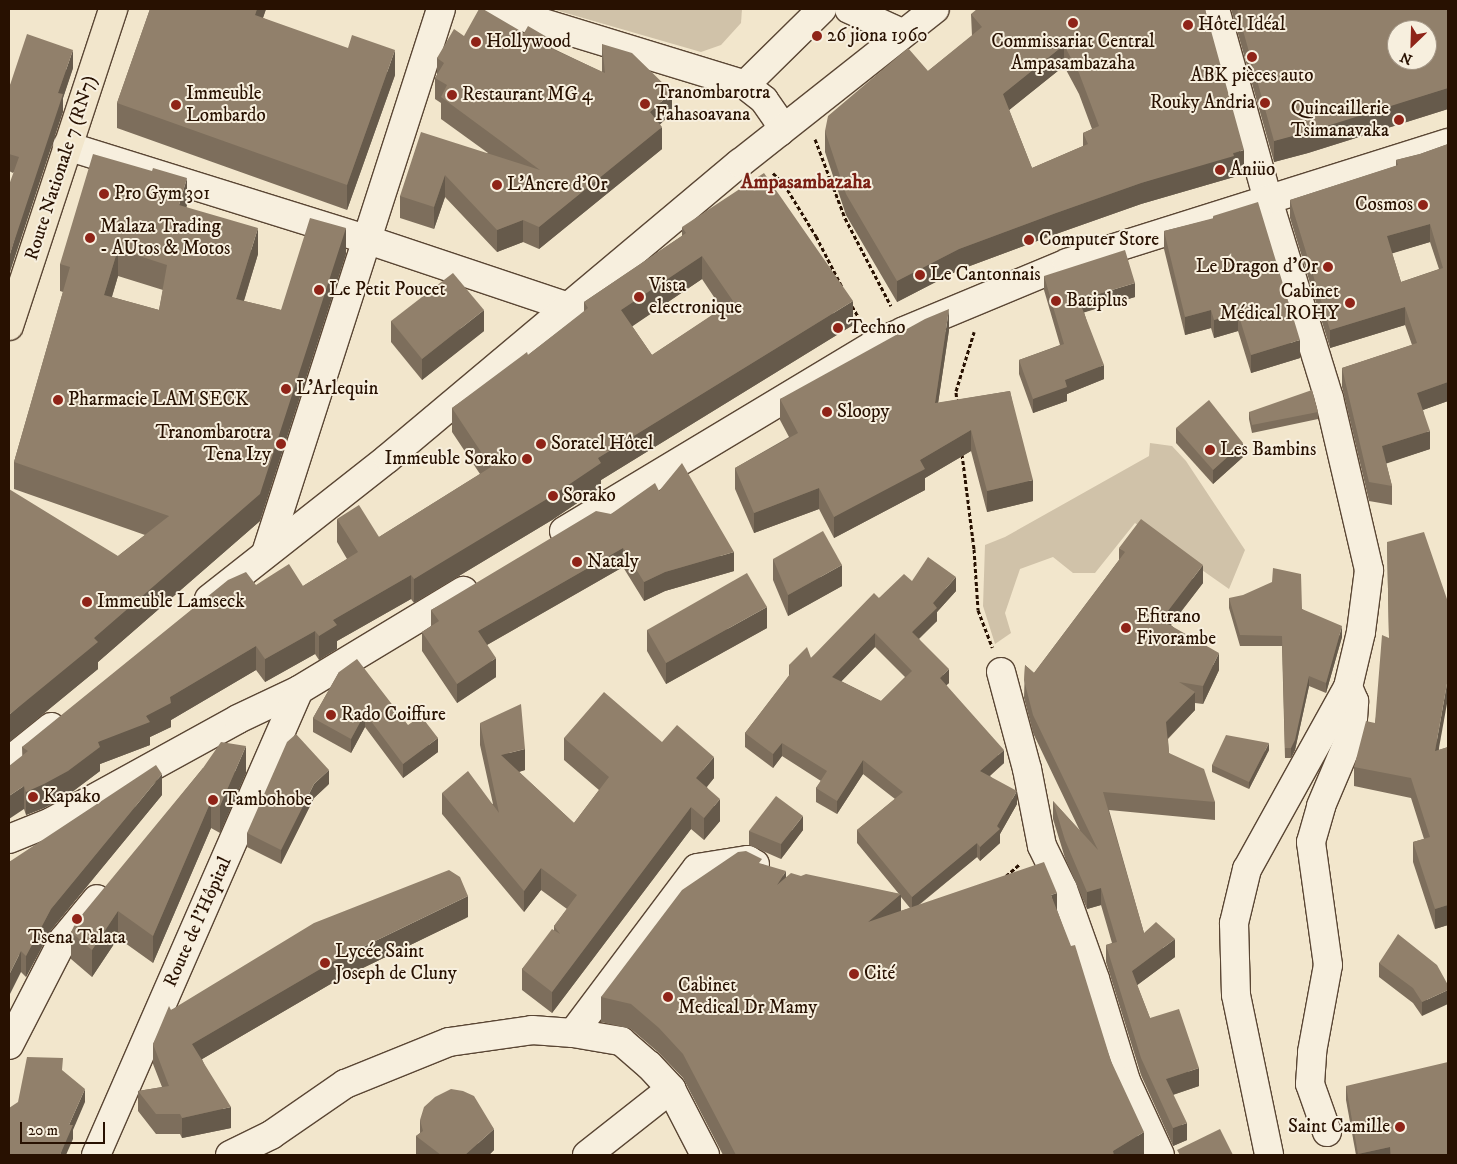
<!DOCTYPE html>
<meta charset="utf-8">
<style>
body{margin:0}
#map{position:relative;width:1457px;height:1164px;overflow:hidden;background:#f2e6cc;font-family:"IM FELL DW Pica",serif}
div>[style]{position:absolute}
.green>*{inset:0;background:#d0c2a9}
.path>*{height:3px;margin-top:-1.5px;transform-origin:0;background:repeating-linear-gradient(90deg,#281101 0 4px,transparent 0 6.5px)}
.roads{filter:drop-shadow(1px 0 #5a4634) drop-shadow(-1px 0 #5a4634) drop-shadow(0 1px #5a4634) drop-shadow(0 -1px #5a4634)}
.minor>*{height:28px;margin:-14px;padding:0 14px;transform-origin:14px;border-radius:14px;background:#f7efde}
.major>*{height:28px;margin:-14px;padding:0 14px;transform-origin:14px;border-radius:14px;background:#f2e6cc}
.wall>*{inset:0;background:#7d6e5c}
.shaded-wall>*{inset:0;background:#665a4b}
.building>*{inset:0;background:#91806b}
.dots>*{width:14px;height:14px;translate:-50% -50%;box-sizing:border-box;border:2px solid #f7efde;border-radius:50%}
span{translate:-50% -50%;white-space:nowrap;text-align:center;line-height:1.15;-webkit-text-stroke:4px #f7efde;paint-order:stroke}
.poi-label{font-size:19px;color:#281101}
.left{translate:0 -50%;text-align:left}
.right{translate:-100% -50%;text-align:right}
.street-label{font-size:19px;color:#281101}
.neighbourhood-label{font-size:20px;color:#7a1f14;font-weight:700}
.frame{position:absolute;inset:0;border:10px solid #281101;pointer-events:none}
.north{position:absolute;left:1387px;top:20px;width:50px;height:50px;box-sizing:border-box;background:#f7efde;border:1px solid #a49686;border-radius:50%;rotate:204deg;font-size:14px;font-weight:700;line-height:20px;text-align:center;color:#281101}
.north::after{content:'';display:block;margin:auto;width:18px;height:22px;background:#8f2418;clip-path:polygon(50% 0,100% 100%,50% 72%,0 100%)}
.scale{position:absolute;left:20px;top:1122px;width:85px;height:22px;box-sizing:border-box;border:2px solid #281101;border-top:0;padding-left:6px;font-size:15px;line-height:18px;white-space:nowrap;color:#281101;-webkit-text-stroke:4px #f7efde;paint-order:stroke}
</style>
<div id="map">
<div class="green">
<div style="clip-path:polygon(552px 9px,742px 9px,741px 23px,721px 45px,701px 52px)"></div>
<div style="clip-path:polygon(1150px 443px,1172px 446px,1186px 461px,1245px 550px,1229px 589px,1135px 523px,1095px 573px,1073px 573px,1053px 557px,1020px 569px,1005px 613px,1011px 633px,995px 644px,983px 606px,985px 545px,1005px 537px,1149px 456px)"></div>
</div>
<div class="path">
<div style="left:815px;top:139px;width:85px;rotate:69.2deg"></div>
<div style="left:845px;top:218px;width:99px;rotate:62.4deg"></div>
<div style="left:773px;top:173px;width:16px;rotate:45deg"></div>
<div style="left:784px;top:184px;width:61px;rotate:58.4deg"></div>
<div style="left:816px;top:236px;width:57px;rotate:63deg"></div>
<div style="left:852px;top:306px;width:16px;rotate:60deg"></div>
<div style="left:957px;top:403px;width:12px;rotate:-95deg"></div>
<div style="left:956px;top:391px;width:62px;rotate:-73deg"></div>
<div style="left:962px;top:454px;width:96px;rotate:82.8deg"></div>
<div style="left:974px;top:549px;width:61px;rotate:86.2deg"></div>
<div style="left:978px;top:610px;width:40px;rotate:69deg"></div>
<div style="left:1006px;top:876px;width:18px;rotate:-41deg"></div>
</div>
<div class="roads">
<div class="minor">
<div style="left:497px;top:9px;width:259px;rotate:17deg"></div>
<div style="left:745px;top:85px;width:24px;rotate:38deg"></div>
<div style="left:764px;top:100px;width:24px;rotate:55deg"></div>
<div style="left:778px;top:120px;width:12px;rotate:81deg"></div>
<div style="left:849px;top:9px;width:58px;rotate:24.4deg"></div>
<div style="left:1215px;top:9px;width:198px;rotate:74.5deg"></div>
<div style="left:1268px;top:200px;width:207px;rotate:72.9deg"></div>
<div style="left:1329px;top:398px;width:177px;rotate:76.9deg"></div>
<div style="left:1369px;top:570px;width:63px;rotate:97.4deg"></div>
<div style="left:1361px;top:632px;width:57px;rotate:103.3deg"></div>
<div style="left:1348px;top:687px;width:208px;rotate:119deg"></div>
<div style="left:1247px;top:869px;width:56px;rotate:103.5deg"></div>
<div style="left:1234px;top:923px;width:72px;rotate:88.4deg"></div>
<div style="left:1236px;top:995px;width:163px;rotate:78.3deg"></div>
<div style="left:745px;top:85px;width:108px;rotate:-44.6deg"></div>
<div style="left:67px;top:146px;width:315px;rotate:17.3deg"></div>
<div style="left:368px;top:240px;width:211px;rotate:18.5deg"></div>
<div style="left:564px;top:531px;width:361px;rotate:-31deg"></div>
<div style="left:873px;top:345px;width:34px;rotate:-24deg"></div>
<div style="left:904px;top:331px;width:177px;rotate:-22.6deg"></div>
<div style="left:1067px;top:263px;width:399px;rotate:-17.5deg"></div>
<div style="left:266px;top:553px;width:571px;rotate:-72.17deg"></div>
<div style="left:209px;top:599px;width:228px;rotate:-38.2deg"></div>
<div style="left:388px;top:458px;width:459px;rotate:-40deg"></div>
<div style="left:740px;top:163px;width:248px;rotate:-38.3deg"></div>
<div style="left:1001px;top:672px;width:100px;rotate:75deg"></div>
<div style="left:1027px;top:769px;width:78px;rotate:79deg"></div>
<div style="left:1042px;top:846px;width:48px;rotate:64deg"></div>
<div style="left:1063px;top:889px;width:96px;rotate:70.4deg"></div>
<div style="left:1095px;top:979px;width:107px;rotate:73.1deg"></div>
<div style="left:1126px;top:1081px;width:81px;rotate:65.3deg"></div>
<div style="left:9px;top:761px;width:54px;rotate:-39deg"></div>
<div style="left:9px;top:839px;width:45px;rotate:-22deg"></div>
<div style="left:51px;top:822px;width:213px;rotate:-28.8deg"></div>
<div style="left:238px;top:719px;width:68px;rotate:-25.4deg"></div>
<div style="left:299px;top:690px;width:192px;rotate:-31.1deg"></div>
<div style="left:573px;top:1033px;width:206px;rotate:-53.1deg"></div>
<div style="left:697px;top:868px;width:52px;rotate:-8.9deg"></div>
<div style="left:748px;top:860px;width:8px;rotate:30deg"></div>
<div style="left:9px;top:1045px;width:118px;rotate:-62.8deg"></div>
<div style="left:63px;top:940px;width:53px;rotate:-50.3deg"></div>
<div style="left:1327px;top:1132px;width:51px;rotate:-109.5deg"></div>
<div style="left:1310px;top:1084px;width:32px;rotate:-86deg"></div>
<div style="left:1312px;top:1052px;width:88px;rotate:-79.6deg"></div>
<div style="left:1328px;top:965px;width:124px;rotate:-97.9deg"></div>
<div style="left:1311px;top:842px;width:37px;rotate:-74deg"></div>
<div style="left:1321px;top:806px;width:79px;rotate:-67deg"></div>
<div style="left:1352px;top:733px;width:32px;rotate:-86deg"></div>
<div style="left:1354px;top:701px;width:15px;rotate:-113deg"></div>
<div style="left:96px;top:1155px;width:507px;rotate:-66.42deg"></div>
<div style="left:230px;top:1155px;width:46px;rotate:-26deg"></div>
<div style="left:271px;top:1135px;width:90px;rotate:-34.6deg"></div>
<div style="left:345px;top:1084px;width:112px;rotate:-22deg"></div>
<div style="left:449px;top:1042px;width:84px;rotate:-8.2deg"></div>
<div style="left:532px;top:1030px;width:41px;rotate:4.2deg"></div>
<div style="left:573px;top:1033px;width:49px;rotate:9.5deg"></div>
<div style="left:621px;top:1041px;width:37px;rotate:41deg"></div>
<div style="left:649px;top:1065px;width:33px;rotate:47deg"></div>
<div style="left:671px;top:1089px;width:74px;rotate:62.7deg"></div>
<div style="left:587px;top:1155px;width:107px;rotate:-38.2deg"></div>
</div>
<div class="major">
<div style="left:9px;top:326px;width:334px;rotate:-71.8deg"></div>
</div>
</div>
<div class="wall">
<div style="clip-path:polygon(150px 9px,266px 9px,263px 18px,395px 75px,347px 210px,117px 128px,117px 103px)"></div>
<div style="clip-path:polygon(evenodd,1205px 9px,1244px 171px,1234px 174px,1234px 177px,1141px 204px,1056px 234px,959px 270px,897px 302px,846px 215px,825px 152px,825px 131px,928px 71px,972px 36px,971px 14px,1205px 9px,1064px 66px,1079px 94px,1092px 129px,1083px 133px,1083px 146px,1032px 168px,1009px 110px,1064px 66px)"></div>
<div style="clip-path:polygon(1231px 9px,1448px 9px,1448px 109px,1308px 153px,1274px 162px)"></div>
<div style="clip-path:polygon(524px 33px,552px 48px,602px 72px,602px 44px,672px 113px,660px 124px,662px 149px,539px 249px,523px 242px,497px 252px,445px 197px,434px 229px,400px 218px,400px 196px,488px 153px,441px 119px,441px 103px,435px 99px,435px 78px,437px 75px,437px 58px,464px 36px)"></div>
<div style="clip-path:polygon(73px 68px,63px 98px,63px 112px,13px 173px,9px 171px,9px 85px)"></div>
<div style="clip-path:polygon(evenodd,1448px 144px,1448px 401px,1423px 410px,1430px 449px,1386px 463px,1392px 486px,1392px 505px,1369px 501px,1342px 387px,1342px 368px,1412px 345px,1405px 325px,1330px 348px,1290px 218px,1290px 200px,1396px 166px,1396px 160px,1420px 154px,1448px 144px,1430px 242px,1439px 269px,1401px 282px,1392px 253px,1430px 242px)"></div>
<div style="clip-path:polygon(evenodd,187px 205px,186px 207px,258px 254px,244px 301px,281px 310px,346px 254px,260px 521px,98px 662px,98px 669px,9px 742px,118px 556px,145px 535px,14px 489px,14px 462px,63px 292px,60px 291px,60px 264px,187px 205px,118px 276px,163px 290px,159px 310px,112px 297px,118px 276px)"></div>
<div style="clip-path:polygon(1213px 216px,1300px 358px,1251px 373px,1238px 331px,1214px 338px,1211px 328px,1185px 335px,1164px 249px,1164px 231px,1213px 219px)"></div>
<div style="clip-path:polygon(evenodd,682px 227px,853px 325px,601px 480px,601px 487px,552px 520px,414px 603px,411px 599px,337px 641px,337px 649px,319px 660px,315px 654px,265px 682px,256px 670px,171px 720px,171px 727px,150px 737px,150px 745px,100px 764px,100px 771px,68px 795px,44px 808px,26px 815px,24px 809px,22px 747px,256px 585px,303px 586px,347px 559px,337px 542px,337px 519px,379px 537px,480px 474px,452px 432px,452px 408px,528px 355px,584px 312px,584px 302px,682px 236px,682px 227px,702px 279px,722px 309px,652px 355px,632px 326px,702px 279px)"></div>
<div style="clip-path:polygon(1044px 276px,1135px 297px,1084px 312px,1104px 379px,1067px 394px,1067px 401px,1033px 413px,1019px 374px,1019px 360px,1060px 345px,1044px 290px)"></div>
<div style="clip-path:polygon(391px 321px,484px 331px,422px 380px,391px 342px)"></div>
<div style="clip-path:polygon(949px 330px,938px 403px,1010px 391px,1033px 501px,987px 512px,971px 451px,925px 478px,925px 490px,834px 538px,819px 509px,754px 533px,735px 489px,735px 468px,789px 437px,780px 420px,780px 399px)"></div>
<div style="clip-path:polygon(1249px 412px,1318px 412px,1318px 419px,1252px 433px,1249px 419px)"></div>
<div style="clip-path:polygon(1176px 428px,1243px 457px,1213px 484px,1176px 443px)"></div>
<div style="clip-path:polygon(659px 491px,734px 571px,665px 591px,644px 601px,623px 567px,487px 645px,496px 677px,457px 703px,422px 651px,422px 632px,431px 626px,431px 610px,611px 514px)"></div>
<div style="clip-path:polygon(1387px 542px,1439px 750px,1448px 747px,1448px 925px,1435px 929px,1413px 862px,1413px 842px,1424px 839px,1411px 798px,1354px 786px,1354px 767px,1375px 723px,1389px 638px)"></div>
<div style="clip-path:polygon(1119px 548px,1203px 583px,1171px 625px,1219px 670px,1203px 704px,1195px 703px,1195px 710px,1168px 739px,1169px 753px,1215px 802px,1215px 820px,1109px 810px,1144px 933px,1175px 957px,1137px 985px,1150px 1018px,1199px 1086px,1173px 1095px,1187px 1140px,1173px 1146px,1141px 1075px,1106px 962px,1106px 945px,1112px 943px,1101px 905px,1087px 909px,1065px 858px,1053px 819px,1053px 801px,1080px 831px,1033px 733px,1024px 698px,1025px 665px,1034px 673px,1119px 560px)"></div>
<div style="clip-path:polygon(773px 559px,842px 586px,788px 616px,773px 580px)"></div>
<div style="clip-path:polygon(evenodd,912px 581px,956px 591px,937px 612px,937px 621px,919px 639px,949px 683px,946px 685px,1004px 763px,990px 776px,1017px 804px,1000px 834px,1000px 843px,980px 861px,977px 857px,919px 905px,1057px 910px,1111px 1061px,1144px 1155px,723px 1155px,683px 1078px,659px 1053px,631px 1029px,601px 1022px,601px 997px,762px 864px,786px 878px,801px 876px,899px 894px,857px 843px,857px 830px,895px 799px,863px 774px,837px 814px,816px 802px,816px 788px,821px 781px,782px 756px,773px 768px,745px 747px,745px 733px,789px 676px,789px 665px,811px 658px,879px 598px,912px 581px,875px 647px,905px 677px,881px 701px,841px 681px,875px 647px,912px 581px,901px 897px,910px 908px,901px 911px,901px 897px)"></div>
<div style="clip-path:polygon(1229px 598px,1302px 609px,1342px 637px,1326px 693px,1309px 686px,1295px 750px,1291px 758px,1285px 758px,1282px 646px,1240px 646px,1229px 608px)"></div>
<div style="clip-path:polygon(767px 628px,666px 684px,647px 651px,647px 630px)"></div>
<div style="clip-path:polygon(339px 672px,438px 752px,403px 778px,365px 727px,351px 753px,313px 732px,313px 718px)"></div>
<div style="clip-path:polygon(480px 723px,525px 770px,519px 772px,574px 823px,599px 790px,564px 760px,564px 738px,662px 742px,714px 778px,707px 787px,720px 821px,704px 840px,691px 829px,552px 1013px,522px 990px,522px 969px,554px 930px,554px 926px,567px 909px,541px 890px,524px 912px,442px 814px,442px 793px,493px 804px,480px 745px)"></div>
<div style="clip-path:polygon(1269px 750px,1249px 789px,1212px 772px,1212px 765px)"></div>
<div style="clip-path:polygon(203px 768px,246px 773px,220px 833px,211px 828px,153px 963px,118px 938px,92px 977px,71px 959px,71px 932px)"></div>
<div style="clip-path:polygon(329px 784px,314px 798px,281px 864px,247px 847px,247px 833px)"></div>
<div style="clip-path:polygon(162px 795px,51px 930px,26px 977px,21px 972px,9px 862px)"></div>
<div style="clip-path:polygon(803px 830px,781px 859px,749px 845px,749px 831px)"></div>
<div style="clip-path:polygon(468px 917px,334px 982px,202px 1059px,231px 1128px,182px 1138px,180px 1134px,156px 1134px,138px 1111px,138px 1091px,162px 1087px,153px 1064px,153px 1044px,171px 1010px)"></div>
<div style="clip-path:polygon(1379px 963px,1437px 965px,1422px 1016px,1413px 1003px,1379px 977px)"></div>
<div style="clip-path:polygon(1346px 1086px,1448px 1155px,1356px 1155px,1346px 1100px)"></div>
<div style="clip-path:polygon(420px 1120px,494px 1150px,489px 1155px,416px 1155px,416px 1136px,420px 1133px)"></div>
</div>
<div class="shaded-wall">
<div style="clip-path:polygon(257px 9px,266px 9px,255px 40px,255px 15px)"></div>
<div style="clip-path:polygon(552px 40px,552px 61px,548px 47px)"></div>
<div style="clip-path:polygon(1064px 45px,1064px 66px,1003px 115px,1003px 94px)"></div>
<div style="clip-path:polygon(73px 50px,73px 68px,63px 98px,63px 112px,9px 275px,9px 257px,58px 93px)"></div>
<div style="clip-path:polygon(395px 50px,395px 75px,347px 210px,347px 185px)"></div>
<div style="clip-path:polygon(1448px 88px,1448px 109px,1308px 153px,1274px 162px,1274px 141px)"></div>
<div style="clip-path:polygon(672px 92px,672px 113px,650px 134px,650px 112px)"></div>
<div style="clip-path:polygon(662px 127px,662px 149px,539px 249px,539px 227px)"></div>
<div style="clip-path:polygon(1244px 150px,1244px 171px,1234px 174px,1234px 177px,1141px 204px,1056px 234px,959px 270px,897px 302px,897px 281px,959px 249px,1056px 213px,1141px 183px)"></div>
<div style="clip-path:polygon(445px 175px,445px 197px,434px 229px,434px 207px)"></div>
<div style="clip-path:polygon(187px 178px,187px 205px,179px 232px,179px 205px)"></div>
<div style="clip-path:polygon(523px 220px,523px 242px,497px 252px,497px 230px)"></div>
<div style="clip-path:polygon(1430px 224px,1430px 242px,1387px 255px,1387px 236px)"></div>
<div style="clip-path:polygon(258px 228px,258px 254px,236px 326px,236px 299px)"></div>
<div style="clip-path:polygon(346px 228px,346px 254px,260px 521px,98px 662px,98px 669px,9px 742px,9px 715px,94px 638px)"></div>
<div style="clip-path:polygon(118px 249px,118px 276px,104px 322px,104px 295px)"></div>
<div style="clip-path:polygon(702px 256px,702px 279px,621px 334px,621px 310px)"></div>
<div style="clip-path:polygon(1135px 283px,1135px 297px,1079px 314px,1079px 300px)"></div>
<div style="clip-path:polygon(853px 301px,853px 325px,601px 480px,601px 487px,552px 520px,414px 603px,414px 579px,598px 458px)"></div>
<div style="clip-path:polygon(1405px 307px,1405px 325px,1330px 348px,1330px 330px)"></div>
<div style="clip-path:polygon(949px 309px,949px 330px,935px 424px,935px 403px)"></div>
<div style="clip-path:polygon(484px 310px,484px 331px,422px 380px,422px 359px)"></div>
<div style="clip-path:polygon(1211px 310px,1211px 328px,1185px 335px,1185px 317px)"></div>
<div style="clip-path:polygon(1238px 313px,1238px 331px,1214px 338px,1214px 320px)"></div>
<div style="clip-path:polygon(1300px 340px,1300px 358px,1251px 373px,1251px 355px)"></div>
<div style="clip-path:polygon(1104px 365px,1104px 379px,1067px 394px,1067px 401px,1033px 413px,1033px 399px,1065px 380px)"></div>
<div style="clip-path:polygon(1448px 382px,1448px 401px,1417px 412px,1417px 393px)"></div>
<div style="clip-path:polygon(971px 430px,971px 451px,925px 478px,925px 490px,834px 538px,834px 517px,920px 460px)"></div>
<div style="clip-path:polygon(1430px 431px,1430px 449px,1382px 465px,1382px 446px)"></div>
<div style="clip-path:polygon(1243px 443px,1243px 457px,1213px 484px,1213px 470px)"></div>
<div style="clip-path:polygon(1033px 480px,1033px 501px,987px 512px,987px 491px)"></div>
<div style="clip-path:polygon(819px 488px,819px 509px,754px 533px,754px 513px)"></div>
<div style="clip-path:polygon(623px 548px,623px 567px,478px 650px,478px 631px)"></div>
<div style="clip-path:polygon(734px 552px,734px 571px,665px 591px,644px 601px,644px 582px,665px 572px)"></div>
<div style="clip-path:polygon(842px 565px,842px 586px,788px 616px,788px 595px)"></div>
<div style="clip-path:polygon(1203px 565px,1203px 583px,1161px 637px,1161px 620px)"></div>
<div style="clip-path:polygon(411px 575px,411px 599px,337px 641px,337px 649px,319px 660px,319px 636px,333px 620px)"></div>
<div style="clip-path:polygon(956px 577px,956px 591px,937px 612px,937px 621px,912px 645px,912px 632px,933px 603px)"></div>
<div style="clip-path:polygon(767px 607px,767px 628px,666px 684px,666px 663px)"></div>
<div style="clip-path:polygon(1342px 626px,1342px 637px,1326px 693px,1326px 683px)"></div>
<div style="clip-path:polygon(315px 631px,315px 654px,265px 682px,265px 659px)"></div>
<div style="clip-path:polygon(875px 633px,875px 647px,832px 691px,832px 677px)"></div>
<div style="clip-path:polygon(256px 646px,256px 670px,171px 720px,171px 727px,150px 737px,150px 745px,100px 764px,100px 771px,68px 795px,44px 808px,26px 815px,26px 792px,98px 742px,146px 716px,170px 697px)"></div>
<div style="clip-path:polygon(1219px 653px,1219px 670px,1203px 704px,1203px 686px)"></div>
<div style="clip-path:polygon(496px 658px,496px 677px,457px 703px,457px 684px)"></div>
<div style="clip-path:polygon(949px 669px,949px 683px,940px 691px,940px 678px)"></div>
<div style="clip-path:polygon(1309px 676px,1309px 686px,1295px 750px,1291px 758px,1291px 748px)"></div>
<div style="clip-path:polygon(1448px 678px,1448px 698px,1435px 770px,1435px 751px)"></div>
<div style="clip-path:polygon(1195px 692px,1195px 710px,1166px 740px,1166px 722px)"></div>
<div style="clip-path:polygon(365px 713px,365px 727px,351px 753px,351px 739px)"></div>
<div style="clip-path:polygon(438px 738px,438px 752px,403px 778px,403px 764px)"></div>
<div style="clip-path:polygon(782px 743px,782px 756px,773px 768px,773px 754px)"></div>
<div style="clip-path:polygon(1269px 743px,1269px 750px,1249px 789px,1249px 782px)"></div>
<div style="clip-path:polygon(246px 746px,246px 773px,220px 833px,220px 806px)"></div>
<div style="clip-path:polygon(525px 749px,525px 770px,501px 777px,501px 755px)"></div>
<div style="clip-path:polygon(1004px 750px,1004px 763px,980px 784px,980px 771px)"></div>
<div style="clip-path:polygon(714px 757px,714px 778px,696px 799px,696px 778px)"></div>
<div style="clip-path:polygon(863px 760px,863px 774px,837px 814px,837px 801px)"></div>
<div style="clip-path:polygon(329px 770px,329px 784px,314px 798px,281px 864px,281px 850px,314px 784px)"></div>
<div style="clip-path:polygon(162px 774px,162px 795px,51px 930px,26px 977px,26px 956px,51px 909px)"></div>
<div style="clip-path:polygon(24px 786px,24px 809px,9px 819px,9px 796px)"></div>
<div style="clip-path:polygon(1017px 791px,1017px 804px,1000px 834px,1000px 843px,980px 861px,980px 847px,997px 826px)"></div>
<div style="clip-path:polygon(720px 799px,720px 821px,704px 840px,704px 818px)"></div>
<div style="clip-path:polygon(211px 801px,211px 828px,153px 963px,153px 936px)"></div>
<div style="clip-path:polygon(691px 807px,691px 829px,552px 1013px,552px 992px)"></div>
<div style="clip-path:polygon(803px 816px,803px 830px,781px 859px,781px 844px)"></div>
<div style="clip-path:polygon(977px 843px,977px 857px,912px 910px,912px 897px)"></div>
<div style="clip-path:polygon(541px 868px,541px 890px,524px 912px,524px 891px)"></div>
<div style="clip-path:polygon(786px 871px,786px 896px,777px 885px)"></div>
<div style="clip-path:polygon(1101px 888px,1101px 905px,1087px 909px,1087px 892px)"></div>
<div style="clip-path:polygon(1057px 893px,1057px 918px,1051px 895px)"></div>
<div style="clip-path:polygon(901px 894px,901px 919px,868px 922px)"></div>
<div style="clip-path:polygon(468px 896px,468px 917px,334px 982px,192px 1065px,192px 1044px,334px 961px)"></div>
<div style="clip-path:polygon(1448px 905px,1448px 925px,1435px 929px,1435px 909px)"></div>
<div style="clip-path:polygon(118px 911px,118px 938px,92px 977px,92px 950px)"></div>
<div style="clip-path:polygon(1175px 939px,1175px 957px,1132px 989px,1132px 971px)"></div>
<div style="clip-path:polygon(21px 951px,21px 972px,9px 996px,9px 975px)"></div>
<div style="clip-path:polygon(1448px 990px,1448px 1004px,1422px 1016px,1422px 1002px)"></div>
<div style="clip-path:polygon(1199px 1068px,1199px 1086px,1166px 1097px,1166px 1079px)"></div>
<div style="clip-path:polygon(85px 1089px,85px 1102px,73px 1130px,73px 1139px,66px 1155px,60px 1155px,69px 1125px)"></div>
<div style="clip-path:polygon(231px 1107px,231px 1128px,182px 1138px,182px 1118px)"></div>
<div style="clip-path:polygon(1187px 1123px,1187px 1140px,1173px 1146px,1173px 1128px)"></div>
<div style="clip-path:polygon(494px 1129px,494px 1150px,489px 1155px,465px 1155px)"></div>
<div style="clip-path:polygon(1144px 1132px,1144px 1155px,1113px 1155px,1113px 1151px)"></div>
<div style="clip-path:polygon(1390px 1147px,1390px 1155px,1358px 1155px,1358px 1154px)"></div>
</div>
<div class="building">
<div style="clip-path:polygon(150px 9px,257px 9px,255px 15px,348px 48px,352px 35px,395px 50px,347px 185px,117px 103px)"></div>
<div style="clip-path:polygon(479px 9px,483px 9px,524px 33px,528px 26px,552px 40px,548px 47px,605px 73px,602px 44px,632px 53px,672px 92px,650px 112px,662px 127px,539px 227px,523px 220px,497px 230px,445px 175px,434px 207px,400px 196px,421px 132px,540px 170px,441px 97px,447px 85px,435px 78px,444px 63px,437px 58px,454px 29px,464px 36px)"></div>
<div style="clip-path:polygon(evenodd,977px 9px,1205px 9px,1244px 150px,1233px 153px,1234px 156px,1141px 183px,1056px 213px,959px 249px,897px 281px,846px 194px,825px 131px,828px 116px,908px 48px,928px 71px,982px 27px,971px 14px,977px 9px,1064px 45px,1079px 73px,1099px 126px,1083px 133px,1088px 144px,1032px 168px,1003px 94px,1064px 45px)"></div>
<div style="clip-path:polygon(evenodd,1237px 9px,1448px 9px,1448px 88px,1308px 132px,1274px 141px,1237px 9px,1397px 30px,1427px 30px,1427px 60px,1397px 60px,1397px 30px)"></div>
<div style="clip-path:polygon(27px 34px,73px 50px,58px 93px,63px 94px,9px 257px,9px 185px,19px 157px,9px 154px,9px 85px,10px 85px)"></div>
<div style="clip-path:polygon(evenodd,1448px 144px,1448px 382px,1417px 393px,1430px 431px,1382px 446px,1392px 486px,1369px 482px,1342px 368px,1417px 343px,1405px 307px,1330px 330px,1290px 200px,1398px 165px,1396px 160px,1420px 154px,1448px 144px,1430px 224px,1443px 268px,1401px 282px,1387px 236px,1430px 224px)"></div>
<div style="clip-path:polygon(evenodd,93px 154px,152px 171px,153px 168px,187px 178px,179px 205px,258px 228px,236px 299px,281px 310px,310px 218px,346px 228px,260px 494px,94px 638px,98px 642px,9px 715px,9px 489px,118px 556px,169px 516px,14px 462px,70px 267px,60px 264px,93px 154px,118px 249px,167px 265px,159px 310px,104px 295px,118px 249px)"></div>
<div style="clip-path:polygon(evenodd,764px 173px,853px 301px,598px 458px,601px 463px,552px 496px,414px 579px,411px 575px,333px 620px,337px 625px,319px 636px,315px 631px,265px 659px,256px 646px,170px 697px,171px 703px,146px 716px,150px 722px,98px 742px,100px 747px,68px 771px,44px 784px,26px 792px,24px 786px,9px 796px,9px 766px,28px 751px,22px 747px,228px 580px,246px 572px,256px 585px,289px 564px,303px 586px,358px 552px,337px 519px,359px 505px,379px 537px,491px 467px,452px 408px,527px 352px,528px 355px,588px 308px,584px 302px,686px 233px,682px 227px,764px 173px,702px 256px,733px 301px,652px 355px,621px 310px,702px 256px)"></div>
<div style="clip-path:polygon(1258px 202px,1300px 340px,1251px 355px,1238px 313px,1214px 320px,1211px 310px,1185px 317px,1164px 231px,1214px 218px,1213px 216px)"></div>
<div style="clip-path:polygon(1125px 250px,1135px 283px,1079px 300px,1104px 365px,1065px 380px,1067px 387px,1033px 399px,1019px 360px,1064px 344px,1044px 276px)"></div>
<div style="clip-path:polygon(453px 273px,484px 310px,422px 359px,391px 321px)"></div>
<div style="clip-path:polygon(949px 309px,935px 403px,1010px 391px,1033px 480px,987px 491px,971px 430px,920px 460px,925px 469px,834px 517px,819px 488px,754px 513px,735px 468px,798px 433px,780px 399px,925px 319px)"></div>
<div style="clip-path:polygon(1312px 390px,1318px 412px,1252px 425px,1249px 412px)"></div>
<div style="clip-path:polygon(1209px 400px,1243px 443px,1213px 470px,1176px 428px)"></div>
<div style="clip-path:polygon(682px 463px,734px 552px,665px 572px,644px 582px,623px 548px,478px 631px,496px 658px,457px 684px,422px 632px,439px 621px,431px 610px,596px 511px,611px 514px,655px 483px,659px 491px)"></div>
<div style="clip-path:polygon(1141px 519px,1203px 565px,1161px 620px,1219px 653px,1203px 686px,1179px 682px,1195px 692px,1166px 722px,1169px 753px,1204px 769px,1215px 802px,1103px 792px,1144px 933px,1156px 922px,1175px 939px,1132px 971px,1150px 1018px,1179px 1009px,1199px 1068px,1166px 1079px,1187px 1123px,1173px 1128px,1141px 1058px,1106px 945px,1117px 942px,1101px 888px,1087px 892px,1065px 840px,1053px 801px,1098px 850px,1033px 715px,1024px 680px,1025px 665px,1034px 673px,1125px 552px,1119px 548px)"></div>
<div style="clip-path:polygon(823px 531px,842px 565px,788px 595px,773px 559px)"></div>
<div style="clip-path:polygon(1424px 532px,1448px 602px,1448px 678px,1435px 751px,1448px 747px,1448px 905px,1435px 909px,1413px 842px,1430px 837px,1411px 778px,1354px 767px,1366px 721px,1375px 723px,1382px 635px,1389px 638px,1387px 542px)"></div>
<div style="clip-path:polygon(evenodd,928px 557px,956px 577px,933px 603px,937px 608px,912px 632px,949px 669px,940px 678px,1004px 750px,980px 771px,1017px 791px,997px 826px,1000px 829px,980px 847px,977px 843px,912px 897px,857px 830px,903px 792px,863px 760px,837px 801px,816px 788px,827px 771px,782px 743px,773px 754px,745px 733px,790px 674px,789px 665px,807px 647px,811px 658px,874px 593px,879px 598px,904px 574px,912px 581px,928px 557px,875px 633px,912px 671px,881px 701px,832px 677px,875px 633px)"></div>
<div style="clip-path:polygon(1273px 568px,1301px 574px,1302px 609px,1342px 626px,1326px 683px,1309px 676px,1295px 740px,1291px 748px,1285px 748px,1282px 636px,1240px 635px,1229px 598px,1243px 595px,1272px 582px)"></div>
<div style="clip-path:polygon(747px 573px,767px 607px,666px 663px,647px 630px)"></div>
<div style="clip-path:polygon(357px 659px,408px 725px,421px 716px,438px 738px,403px 764px,365px 713px,351px 739px,313px 718px,339px 672px)"></div>
<div style="clip-path:polygon(604px 692px,662px 742px,677px 725px,714px 757px,696px 778px,720px 799px,704px 818px,691px 807px,552px 992px,522px 969px,552px 929px,560px 934px,554px 926px,577px 895px,541px 868px,524px 891px,442px 793px,468px 771px,499px 813px,480px 723px,521px 704px,525px 749px,501px 755px,574px 823px,609px 777px,564px 738px)"></div>
<div style="clip-path:polygon(296px 734px,329px 770px,314px 784px,281px 850px,247px 833px,287px 742px)"></div>
<div style="clip-path:polygon(1226px 735px,1269px 743px,1249px 782px,1212px 765px)"></div>
<div style="clip-path:polygon(221px 742px,246px 746px,220px 806px,211px 801px,153px 936px,118px 911px,92px 950px,71px 932px,76px 922px,203px 768px)"></div>
<div style="clip-path:polygon(156px 765px,162px 774px,51px 909px,26px 956px,21px 951px,9px 975px,9px 862px)"></div>
<div style="clip-path:polygon(776px 796px,803px 816px,781px 844px,749px 831px)"></div>
<div style="clip-path:polygon(746px 851px,762px 859px,759px 863px,786px 871px,777px 885px,791px 873px,801px 876px,806px 874px,901px 894px,868px 922px,1044px 862px,1057px 893px,1051px 895px,1071px 946px,1075px 945px,1111px 1061px,1144px 1132px,1113px 1151px,1114px 1155px,736px 1155px,683px 1054px,659px 1028px,631px 1004px,601px 997px,682px 890px,738px 852px)"></div>
<div style="clip-path:polygon(449px 870px,460px 877px,468px 896px,334px 961px,192px 1044px,231px 1107px,182px 1118px,180px 1114px,156px 1114px,138px 1091px,169px 1086px,153px 1044px,169px 1006px,171px 1010px,314px 923px)"></div>
<div style="clip-path:polygon(1398px 934px,1437px 965px,1448px 985px,1448px 990px,1422px 1002px,1413px 988px,1379px 963px)"></div>
<div style="clip-path:polygon(27px 1057px,63px 1058px,62px 1070px,85px 1089px,69px 1125px,73px 1125px,60px 1155px,9px 1155px,9px 1108px,18px 1102px)"></div>
<div style="clip-path:polygon(1448px 1062px,1448px 1155px,1391px 1155px,1390px 1147px,1358px 1154px,1346px 1086px)"></div>
<div style="clip-path:polygon(451px 1089px,463px 1091px,474px 1096px,494px 1129px,465px 1155px,441px 1155px,416px 1136px,423px 1131px,420px 1120px,424px 1107px,435px 1097px)"></div>
<div style="clip-path:polygon(1220px 1129px,1233px 1155px,1180px 1155px,1177px 1150px)"></div>
</div>
<div class="dots">
<div style="left:1073px;top:23px;background:#8f2418"></div>
<div style="left:1188px;top:25px;background:#8f2418"></div>
<div style="left:817px;top:36px;background:#8f2418"></div>
<div style="left:476px;top:42px;background:#8f2418"></div>
<div style="left:1252px;top:57px;background:#8f2418"></div>
<div style="left:452px;top:95px;background:#8f2418"></div>
<div style="left:1265px;top:103px;background:#8f2418"></div>
<div style="left:645px;top:104px;background:#8f2418"></div>
<div style="left:176px;top:105px;background:#8f2418"></div>
<div style="left:1399px;top:120px;background:#8f2418"></div>
<div style="left:1220px;top:170px;background:#8f2418"></div>
<div style="left:497px;top:185px;background:#8f2418"></div>
<div style="left:104px;top:194px;background:#8f2418"></div>
<div style="left:1423px;top:205px;background:#8f2418"></div>
<div style="left:90px;top:238px;background:#8f2418"></div>
<div style="left:1029px;top:240px;background:#8f2418"></div>
<div style="left:1328px;top:267px;background:#8f2418"></div>
<div style="left:920px;top:275px;background:#8f2418"></div>
<div style="left:319px;top:290px;background:#8f2418"></div>
<div style="left:639px;top:297px;background:#8f2418"></div>
<div style="left:1056px;top:301px;background:#8f2418"></div>
<div style="left:1350px;top:303px;background:#8f2418"></div>
<div style="left:838px;top:328px;background:#8f2418"></div>
<div style="left:286px;top:389px;background:#8f2418"></div>
<div style="left:58px;top:400px;background:#8f2418"></div>
<div style="left:827px;top:412px;background:#8f2418"></div>
<div style="left:281px;top:444px;background:#8f2418"></div>
<div style="left:541px;top:444px;background:#8f2418"></div>
<div style="left:1210px;top:450px;background:#8f2418"></div>
<div style="left:527px;top:459px;background:#8f2418"></div>
<div style="left:553px;top:496px;background:#8f2418"></div>
<div style="left:577px;top:562px;background:#8f2418"></div>
<div style="left:87px;top:602px;background:#8f2418"></div>
<div style="left:1126px;top:628px;background:#8f2418"></div>
<div style="left:331px;top:715px;background:#8f2418"></div>
<div style="left:33px;top:797px;background:#8f2418"></div>
<div style="left:213px;top:800px;background:#8f2418"></div>
<div style="left:77px;top:919px;background:#8f2418"></div>
<div style="left:325px;top:963px;background:#8f2418"></div>
<div style="left:854px;top:974px;background:#8f2418"></div>
<div style="left:668px;top:997px;background:#8f2418"></div>
<div style="left:1400px;top:1127px;background:#8f2418"></div>
</div>
<div class="poi-label">
<span class="left" style="left:1198px;top:25px">Hôtel Idéal</span>
<span class="left" style="left:827px;top:36px">26 jiona 1960</span>
<span class="left" style="left:486px;top:42px">Hollywood</span>
<span style="left:1073px;top:53px">Commissariat Central<br>Ampasambazaha</span>
<span style="left:1252px;top:76px">ABK pièces auto</span>
<span class="left" style="left:655px;top:104px">Tranombarotra<br>Fahasoavana</span>
<span class="left" style="left:186px;top:105px">Immeuble<br>Lombardo</span>
<span class="left" style="left:462px;top:95px">Restaurant MG 4</span>
<span class="right" style="left:1255px;top:103px">Rouky Andria</span>
<span class="right" style="left:1389px;top:120px">Quincaillerie<br>Tsimanavaka</span>
<span class="left" style="left:1230px;top:170px">Aniüo</span>
<span class="left" style="left:507px;top:185px">L'Ancre d'Or</span>
<span class="left" style="left:114px;top:194px">Pro Gym 301</span>
<span class="right" style="left:1413px;top:205px">Cosmos</span>
<span class="left" style="left:100px;top:238px">Malaza Trading<br>- AUtos &amp; Motos</span>
<span class="left" style="left:1039px;top:240px">Computer Store</span>
<span class="right" style="left:1318px;top:267px">Le Dragon d'Or</span>
<span class="left" style="left:930px;top:275px">Le Cantonnais</span>
<span class="left" style="left:649px;top:297px">Vista<br>electronique</span>
<span class="left" style="left:329px;top:290px">Le Petit Poucet</span>
<span class="right" style="left:1339px;top:303px">Cabinet<br>Médical ROHY</span>
<span class="left" style="left:1066px;top:301px">Batiplus</span>
<span class="left" style="left:848px;top:328px">Techno</span>
<span class="left" style="left:296px;top:389px">L'Arlequin</span>
<span class="left" style="left:68px;top:400px">Pharmacie LAM SECK</span>
<span class="left" style="left:837px;top:412px">Sloopy</span>
<span class="right" style="left:271px;top:444px">Tranombarotra<br>Tena Izy</span>
<span class="left" style="left:551px;top:444px">Soratel Hôtel</span>
<span class="left" style="left:1220px;top:450px">Les Bambins</span>
<span class="right" style="left:517px;top:459px">Immeuble Sorako</span>
<span class="left" style="left:563px;top:496px">Sorako</span>
<span class="left" style="left:587px;top:562px">Nataly</span>
<span class="left" style="left:97px;top:602px">Immeuble Lamseck</span>
<span class="left" style="left:1136px;top:628px">Efitrano<br>Fivorambe</span>
<span class="left" style="left:341px;top:715px">Rado Coiffure</span>
<span class="left" style="left:43px;top:797px">Kapako</span>
<span class="left" style="left:223px;top:800px">Tambohobe</span>
<span style="left:77px;top:938px">Tsena Talata</span>
<span class="left" style="left:335px;top:963px">Lycée Saint<br>Joseph de Cluny</span>
<span class="left" style="left:864px;top:974px">Cité</span>
<span class="left" style="left:678px;top:997px">Cabinet<br>Medical Dr Mamy</span>
<span class="right" style="left:1390px;top:1127px">Saint Camille</span>
</div>
<div class="street-label">
<span style="left:61px;top:168px;rotate:-72deg">Route Nationale 7 (RN7)</span>
<span style="left:198px;top:922px;rotate:-66deg">Route de l'Hôpital</span>
</div>
<div class="neighbourhood-label">
<span style="left:806px;top:182px">Ampasambazaha</span>
</div>
<div class="frame"></div>
<div class="north">N</div>
<div class="scale">20 m</div>
</div>
